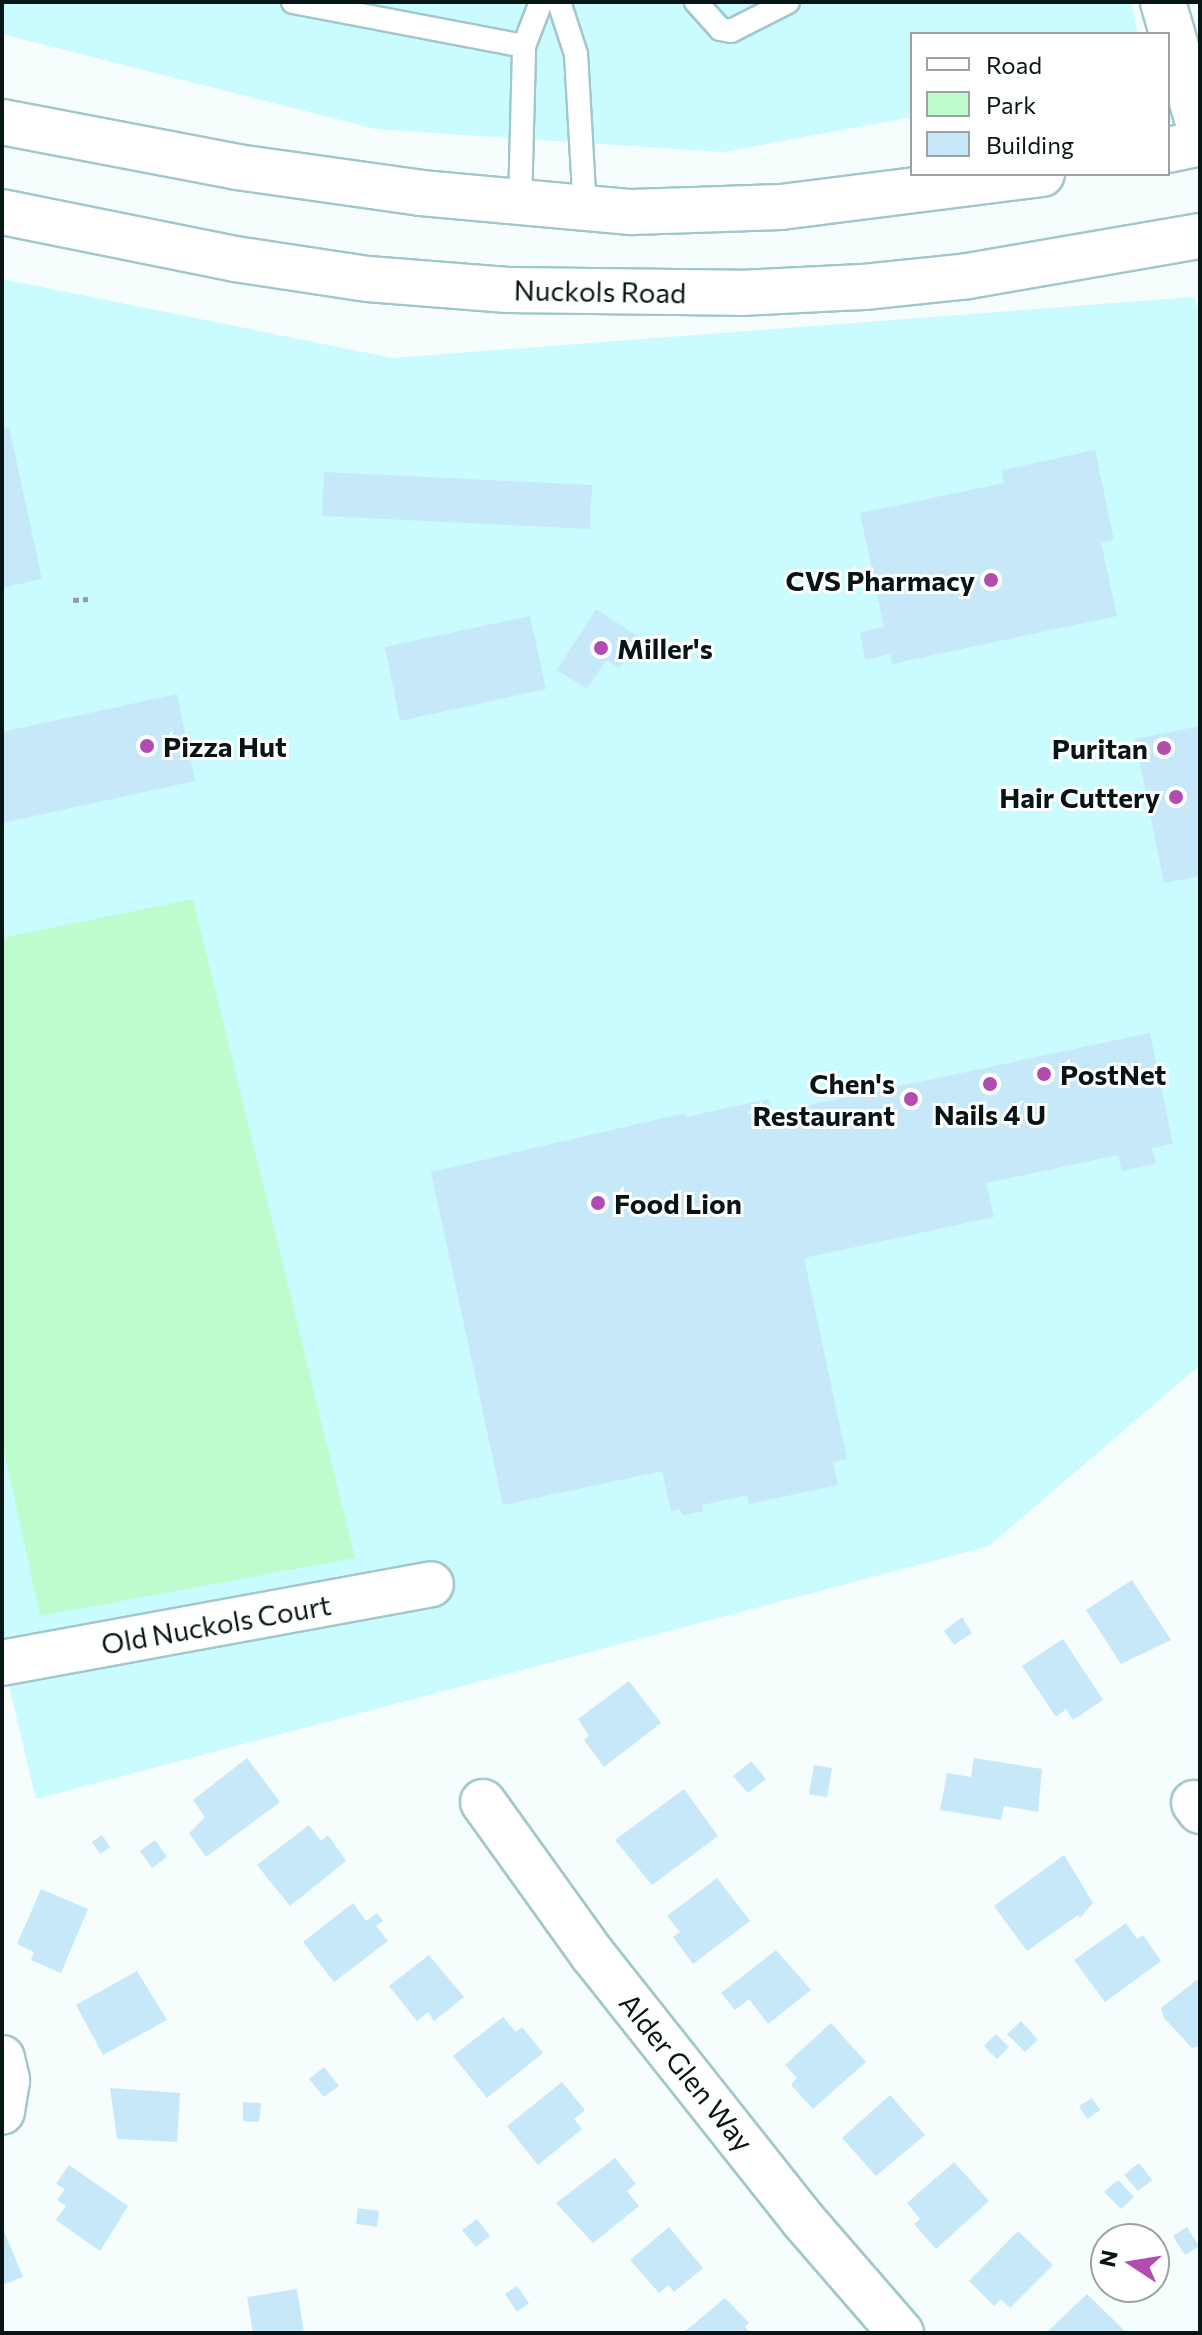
<!DOCTYPE html>
<style>
body{margin:0}
#map{position:relative;width:1202px;height:2335px;overflow:hidden;background:#f5fdfd;font-family:Commissioner,sans-serif}
div>[style]{position:absolute}
.built>*{inset:0;background:#c9fbff}
.green>*{inset:0;background:#befcce}
.building>*{inset:0;background:#c7e8f8}
.path>*{height:5px;margin-top:-2.5px;transform-origin:0;background:repeating-linear-gradient(90deg,#949e9f 0 6px,transparent 0 10px)}
.roads{filter:drop-shadow(2px 0 #a1c7ca) drop-shadow(-2px 0 #a1c7ca) drop-shadow(0 2px #a1c7ca) drop-shadow(0 -2px #a1c7ca)}
.service>*{height:22px;margin:-11px;padding:0 11px;transform-origin:11px;border-radius:11px;background:#fff}
.minor>*{height:44px;margin:-22px;padding:0 22px;transform-origin:22px;border-radius:22px;background:#fff}
.tertiary>*{height:44px;margin:-22px;padding:0 22px;transform-origin:22px;border-radius:22px;background:#fff}
.secondary>*{height:44px;margin:-22px;padding:0 22px;transform-origin:22px;border-radius:22px;background:#fff}
.dots>*{width:22px;height:22px;translate:-50% -50%;box-sizing:border-box;border:4px solid #fff;border-radius:50%}
span{translate:-50% -50%;white-space:nowrap;text-align:center;line-height:1.15;-webkit-text-stroke:6px #fff;paint-order:stroke}
.street-label{font-size:28px;color:#071516}
.poi-label{font-size:28px;color:#071516;font-weight:700}
.right{translate:-100% -50%;text-align:right}
.left{translate:0 -50%;text-align:left}
.frame{position:absolute;inset:0;border:4px solid #071516;pointer-events:none}
.legend{position:absolute;left:910px;top:32px;width:260px;height:144px;box-sizing:border-box;background:#fff;border:2px solid #9ca1a2;margin:0;padding:10px 14px;list-style:none;font-size:24px;color:#071516}
.legend li{display:flex;align-items:center;gap:16px;height:40px}
.legend b{width:40px;border:2px solid #9ca1a2}
.north{position:absolute;left:1090px;top:2223px;width:80px;height:80px;box-sizing:border-box;background:#fff;border:2px solid #9ca1a2;border-radius:50%;rotate:282deg;font-size:22px;font-weight:700;line-height:32px;text-align:center;color:#071516}
.north::after{content:'';display:block;margin:auto;width:28px;height:36px;background:#b24cb1;clip-path:polygon(50% 0,100% 100%,50% 72%,0 100%)}
</style>
<div id="map">
<div class="built">
<div style="clip-path:polygon(2px 2px,1131px 2px,1138px 34px,912px 34px,912px 117px,723px 152px,376px 129px,2px 34px)"></div>
<div style="clip-path:polygon(2px 279px,393px 358px,1194px 297px,1200px 314px,1200px 1365px,989px 1546px,36px 1799px,2px 1656px)"></div>
</div>
<div class="green">
<div style="clip-path:polygon(193px 899px,355px 1558px,40px 1616px,2px 1441px,2px 938px)"></div>
</div>
<div class="building">
<div style="clip-path:polygon(9px 427px,42px 579px,2px 588px,2px 428px)"></div>
<div style="clip-path:polygon(1095px 450px,1114px 540px,1101px 543px,1117px 616px,892px 664px,890px 654px,865px 660px,860px 632px,884px 627px,860px 513px,1004px 483px,1002px 470px)"></div>
<div style="clip-path:polygon(324px 472px,592px 485px,590px 529px,322px 516px)"></div>
<div style="clip-path:polygon(596px 609px,639px 637px,619px 668px,606px 660px,587px 689px,557px 670px)"></div>
<div style="clip-path:polygon(530px 616px,546px 689px,400px 721px,385px 647px)"></div>
<div style="clip-path:polygon(177px 694px,195px 781px,2px 823px,2px 732px)"></div>
<div style="clip-path:polygon(1200px 726px,1200px 876px,1164px 883px,1135px 739px)"></div>
<div style="clip-path:polygon(1150px 1033px,1173px 1144px,1152px 1148px,1156px 1164px,1122px 1171px,1118px 1155px,986px 1183px,994px 1217px,804px 1258px,847px 1459px,833px 1462px,838px 1485px,749px 1504px,747px 1495px,702px 1505px,703px 1511px,682px 1516px,680px 1509px,671px 1511px,662px 1471px,503px 1505px,431px 1172px,685px 1113px,686px 1117px,768px 1099px,772px 1113px)"></div>
<div style="clip-path:polygon(1132px 1580px,1171px 1640px,1121px 1664px,1086px 1610px)"></div>
<div style="clip-path:polygon(962px 1617px,972px 1633px,954px 1645px,944px 1631px)"></div>
<div style="clip-path:polygon(1063px 1639px,1103px 1700px,1073px 1720px,1066px 1709px,1056px 1717px,1022px 1666px)"></div>
<div style="clip-path:polygon(629px 1681px,661px 1723px,604px 1767px,584px 1740px,589px 1736px,578px 1719px)"></div>
<div style="clip-path:polygon(247px 1758px,280px 1802px,206px 1857px,189px 1833px,205px 1817px,193px 1800px)"></div>
<div style="clip-path:polygon(974px 1758px,1042px 1769px,1038px 1812px,1004px 1806px,1001px 1820px,940px 1810px,947px 1773px,971px 1777px)"></div>
<div style="clip-path:polygon(751px 1761px,766px 1779px,748px 1793px,733px 1776px)"></div>
<div style="clip-path:polygon(814px 1765px,832px 1768px,827px 1797px,809px 1794px)"></div>
<div style="clip-path:polygon(684px 1789px,718px 1836px,652px 1885px,615px 1840px)"></div>
<div style="clip-path:polygon(309px 1825px,321px 1841px,328px 1835px,346px 1861px,290px 1906px,257px 1865px)"></div>
<div style="clip-path:polygon(102px 1835px,110px 1847px,100px 1854px,92px 1842px)"></div>
<div style="clip-path:polygon(155px 1840px,167px 1857px,152px 1868px,140px 1851px)"></div>
<div style="clip-path:polygon(1064px 1855px,1093px 1903px,1080px 1918px,1078px 1915px,1027px 1951px,994px 1906px)"></div>
<div style="clip-path:polygon(717px 1878px,750px 1921px,693px 1964px,673px 1937px,680px 1932px,667px 1916px)"></div>
<div style="clip-path:polygon(41px 1889px,88px 1909px,61px 1973px,31px 1960px,34px 1952px,17px 1944px)"></div>
<div style="clip-path:polygon(353px 1903px,366px 1921px,377px 1913px,383px 1921px,376px 1926px,388px 1941px,334px 1982px,303px 1942px)"></div>
<div style="clip-path:polygon(1126px 1923px,1137px 1939px,1143px 1935px,1161px 1961px,1105px 2002px,1074px 1960px)"></div>
<div style="clip-path:polygon(776px 1950px,811px 1990px,768px 2024px,749px 1999px,735px 2010px,721px 1993px)"></div>
<div style="clip-path:polygon(429px 1955px,464px 1997px,434px 2021px,428px 2012px,417px 2021px,389px 1986px)"></div>
<div style="clip-path:polygon(137px 1971px,167px 2020px,103px 2055px,76px 2005px)"></div>
<div style="clip-path:polygon(1198px 1979px,1200px 2046px,1192px 2048px,1164px 2018px,1161px 2008px)"></div>
<div style="clip-path:polygon(503px 2017px,516px 2032px,522px 2027px,543px 2053px,487px 2098px,453px 2056px)"></div>
<div style="clip-path:polygon(1021px 2021px,1038px 2040px,1025px 2052px,1007px 2034px)"></div>
<div style="clip-path:polygon(831px 2023px,866px 2062px,813px 2109px,791px 2085px,797px 2078px,785px 2065px)"></div>
<div style="clip-path:polygon(996px 2034px,1009px 2047px,997px 2059px,984px 2046px)"></div>
<div style="clip-path:polygon(324px 2067px,339px 2086px,324px 2097px,309px 2079px)"></div>
<div style="clip-path:polygon(562px 2082px,585px 2110px,574px 2119px,582px 2129px,538px 2165px,507px 2126px)"></div>
<div style="clip-path:polygon(110px 2088px,180px 2093px,177px 2142px,117px 2139px)"></div>
<div style="clip-path:polygon(890px 2095px,925px 2135px,876px 2176px,842px 2138px)"></div>
<div style="clip-path:polygon(1092px 2098px,1100px 2110px,1087px 2119px,1079px 2106px)"></div>
<div style="clip-path:polygon(243px 2102px,261px 2103px,259px 2122px,243px 2121px)"></div>
<div style="clip-path:polygon(615px 2158px,636px 2184px,627px 2191px,639px 2206px,593px 2243px,556px 2203px)"></div>
<div style="clip-path:polygon(954px 2162px,989px 2201px,936px 2249px,914px 2224px,920px 2219px,907px 2203px)"></div>
<div style="clip-path:polygon(1139px 2163px,1152px 2180px,1138px 2191px,1124px 2175px)"></div>
<div style="clip-path:polygon(69px 2165px,128px 2206px,100px 2251px,56px 2220px,66px 2206px,57px 2200px,65px 2189px,56px 2184px)"></div>
<div style="clip-path:polygon(1118px 2180px,1134px 2197px,1121px 2209px,1104px 2192px)"></div>
<div style="clip-path:polygon(358px 2208px,379px 2211px,377px 2227px,356px 2224px)"></div>
<div style="clip-path:polygon(477px 2219px,490px 2236px,476px 2247px,462px 2230px)"></div>
<div style="clip-path:polygon(2px 2226px,23px 2277px,2px 2285px)"></div>
<div style="clip-path:polygon(669px 2227px,703px 2268px,674px 2292px,668px 2285px,659px 2293px,630px 2260px)"></div>
<div style="clip-path:polygon(1187px 2227px,1199px 2246px,1185px 2255px,1173px 2236px)"></div>
<div style="clip-path:polygon(1018px 2231px,1053px 2265px,1010px 2308px,1001px 2299px,994px 2306px,969px 2281px)"></div>
<div style="clip-path:polygon(517px 2286px,529px 2303px,517px 2312px,505px 2294px)"></div>
<div style="clip-path:polygon(297px 2289px,304px 2333px,253px 2333px,247px 2297px)"></div>
<div style="clip-path:polygon(1087px 2294px,1126px 2332px,1046px 2333px)"></div>
<div style="clip-path:polygon(725px 2298px,749px 2323px,745px 2327px,750px 2333px,683px 2333px)"></div>
</div>
<div class="path">
<div style="left:73px;top:600px;width:15px;rotate:-4deg"></div>
</div>
<div class="roads">
<div class="service">
<div style="left:293px;top:2px;width:235px;rotate:10.8deg"></div>
<div style="left:559px;top:2px;width:55px;rotate:71.9deg"></div>
<div style="left:576px;top:54px;width:155px;rotate:86.7deg"></div>
<div style="left:696px;top:2px;width:36px;rotate:48deg"></div>
<div style="left:720px;top:29px;width:11px;rotate:10deg"></div>
<div style="left:731px;top:31px;width:64px;rotate:-27deg"></div>
<div style="left:520px;top:204px;width:158px;rotate:-88.5deg"></div>
<div style="left:524px;top:46px;width:47px;rotate:-68.9deg"></div>
</div>
<div class="minor">
<div style="left:2px;top:1663px;width:436px;rotate:-10.4deg"></div>
<div style="left:483px;top:1802px;width:188px;rotate:54.3deg"></div>
<div style="left:593px;top:1955px;width:338px;rotate:51.6deg"></div>
<div style="left:803px;top:2220px;width:150px;rotate:49.1deg"></div>
<div style="left:1194px;top:1803px;width:10px;rotate:53deg"></div>
<div style="left:2px;top:2058px;width:23px;rotate:77deg"></div>
<div style="left:7px;top:2080px;width:32px;rotate:99deg"></div>
</div>
<div class="tertiary">
<div style="left:1163px;top:2px;width:132px;rotate:73.8deg"></div>
</div>
<div class="secondary">
<div style="left:2px;top:122px;width:239px;rotate:10.8deg"></div>
<div style="left:237px;top:167px;width:186px;rotate:8deg"></div>
<div style="left:421px;top:193px;width:211px;rotate:5.2deg"></div>
<div style="left:631px;top:212px;width:150px;rotate:-1.9deg"></div>
<div style="left:781px;top:207px;width:263px;rotate:-7.2deg"></div>
<div style="left:1168px;top:150px;width:33px;rotate:-12deg"></div>
<div style="left:2px;top:212px;width:238px;rotate:11.4deg"></div>
<div style="left:235px;top:259px;width:134px;rotate:8.6deg"></div>
<div style="left:368px;top:279px;width:140px;rotate:4.5deg"></div>
<div style="left:508px;top:290px;width:232px;rotate:0.7deg"></div>
<div style="left:740px;top:293px;width:124px;rotate:-2.8deg"></div>
<div style="left:864px;top:287px;width:105px;rotate:-6deg"></div>
<div style="left:968px;top:276px;width:235px;rotate:-9.8deg"></div>
</div>
</div>
<div class="dots">
<div style="left:991px;top:580px;background:#b24cb1"></div>
<div style="left:601px;top:648px;background:#b24cb1"></div>
<div style="left:147px;top:746px;background:#b24cb1"></div>
<div style="left:1164px;top:748px;background:#b24cb1"></div>
<div style="left:1176px;top:797px;background:#b24cb1"></div>
<div style="left:1044px;top:1074px;background:#b24cb1"></div>
<div style="left:990px;top:1084px;background:#b24cb1"></div>
<div style="left:911px;top:1099px;background:#b24cb1"></div>
<div style="left:598px;top:1203px;background:#b24cb1"></div>
</div>
<div class="street-label">
<span style="left:600px;top:291px;rotate:1deg">Nuckols Road</span>
<span style="left:216px;top:1624px;rotate:-10deg">Old Nuckols Court</span>
<span style="left:687px;top:2072px;rotate:51deg">Alder Glen Way</span>
</div>
<div class="poi-label">
<span class="right" style="left:975px;top:580px">CVS Pharmacy</span>
<span class="left" style="left:617px;top:648px">Miller's</span>
<span class="left" style="left:163px;top:746px">Pizza Hut</span>
<span class="right" style="left:1148px;top:748px">Puritan</span>
<span class="right" style="left:1160px;top:797px">Hair Cuttery</span>
<span class="left" style="left:1060px;top:1074px">PostNet</span>
<span class="right" style="left:895px;top:1099px">Chen's<br>Restaurant</span>
<span style="left:990px;top:1114px">Nails 4 U</span>
<span class="left" style="left:614px;top:1203px">Food Lion</span>
</div>
<div class="frame"></div>
<ul class="legend">
<li><b style="height:10px;background:#fff"></b>Road</li>
<li><b style="height:22px;background:#befcce"></b>Park</li>
<li><b style="height:22px;background:#c7e8f8"></b>Building</li>
</ul>
<div class="north">N</div>
</div>
